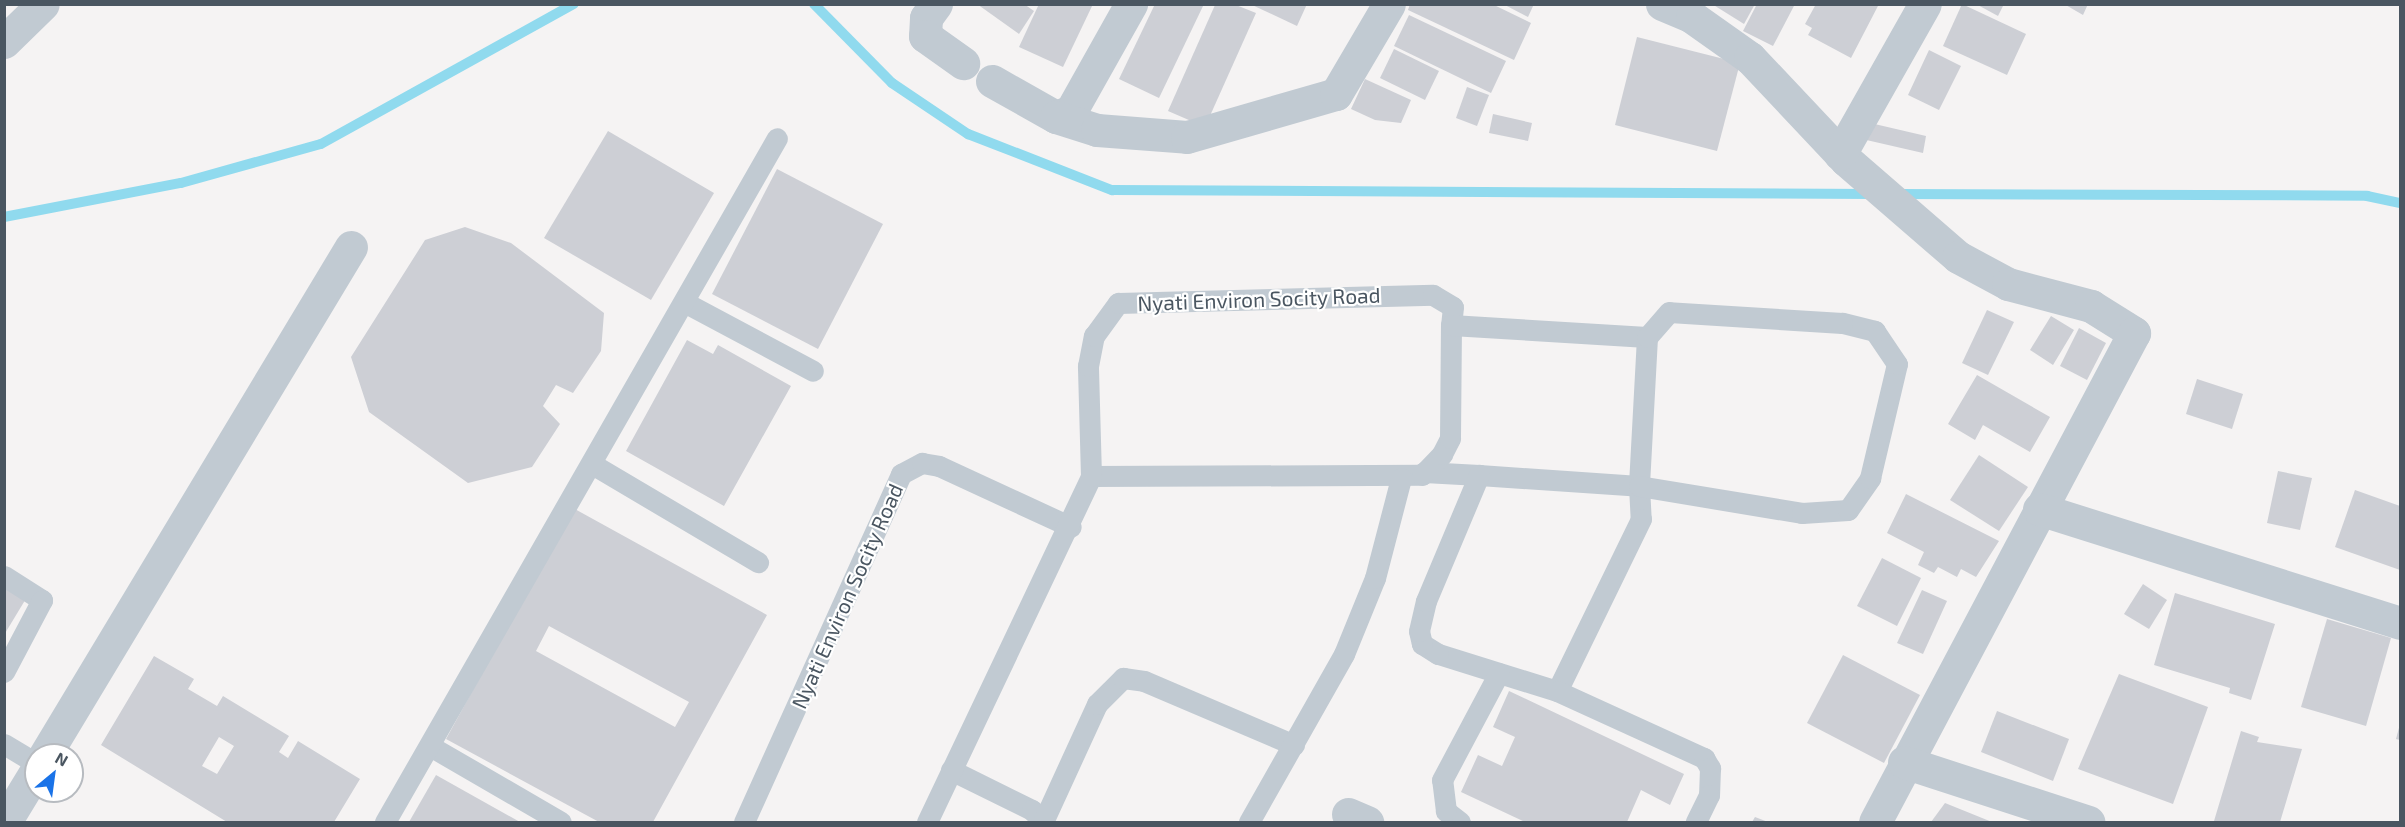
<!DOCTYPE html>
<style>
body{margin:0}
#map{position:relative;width:2405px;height:827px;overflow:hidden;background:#f5f3f3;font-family:"Exo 2",sans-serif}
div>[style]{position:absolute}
.stream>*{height:10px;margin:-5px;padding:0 5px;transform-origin:5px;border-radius:5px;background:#90daee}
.building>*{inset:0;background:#cdcfd5}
.service>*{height:21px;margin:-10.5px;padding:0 10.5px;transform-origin:10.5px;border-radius:10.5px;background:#c1cad2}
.minor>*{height:33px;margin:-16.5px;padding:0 16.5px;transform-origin:16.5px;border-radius:16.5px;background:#c1cad2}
span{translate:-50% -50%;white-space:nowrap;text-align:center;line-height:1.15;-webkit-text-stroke:4.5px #fff;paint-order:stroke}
.street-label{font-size:21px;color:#4a5661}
.frame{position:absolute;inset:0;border:6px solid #4a5661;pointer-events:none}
.north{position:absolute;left:24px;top:743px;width:60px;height:60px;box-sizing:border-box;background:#fff;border:2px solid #b7bbc0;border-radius:50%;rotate:29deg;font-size:16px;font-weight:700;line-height:24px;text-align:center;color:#4a5661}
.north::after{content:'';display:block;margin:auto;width:21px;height:27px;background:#1a73e8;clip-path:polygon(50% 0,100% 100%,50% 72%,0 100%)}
</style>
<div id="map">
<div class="stream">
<div style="left:814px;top:4px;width:111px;rotate:45.4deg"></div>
<div style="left:892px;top:83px;width:92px;rotate:33.9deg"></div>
<div style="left:968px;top:134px;width:155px;rotate:21.3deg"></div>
<div style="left:1112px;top:190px;width:761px;rotate:0.3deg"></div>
<div style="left:1898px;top:194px;width:469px;rotate:0.2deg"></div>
<div style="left:2367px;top:196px;width:34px;rotate:12deg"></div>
<div style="left:4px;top:217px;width:180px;rotate:-10.9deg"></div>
<div style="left:181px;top:183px;width:145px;rotate:-15.6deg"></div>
<div style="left:321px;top:144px;width:289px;rotate:-29deg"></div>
</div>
<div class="building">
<div style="clip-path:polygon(977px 4px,1024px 4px,1034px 11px,1019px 34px)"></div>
<div style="clip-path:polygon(1039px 4px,1093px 4px,1063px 67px,1019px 47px)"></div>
<div style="clip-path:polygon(1155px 4px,1204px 4px,1159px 98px,1119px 79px)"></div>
<div style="clip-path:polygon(1250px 4px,1307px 4px,1297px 26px)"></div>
<div style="clip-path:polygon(1410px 4px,1492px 4px,1531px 23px,1514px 60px,1408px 10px)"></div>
<div style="clip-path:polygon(1503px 4px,1534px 4px,1528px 17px)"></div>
<div style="clip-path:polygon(1712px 4px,1755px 4px,1744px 24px)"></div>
<div style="clip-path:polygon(1757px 4px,1795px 4px,1773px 46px,1743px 31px)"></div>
<div style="clip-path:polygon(1816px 4px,1879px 4px,1851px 58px,1808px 35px,1812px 28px,1805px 24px)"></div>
<div style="clip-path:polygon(1962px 4px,2026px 34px,2007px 75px,1943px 46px)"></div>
<div style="clip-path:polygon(1976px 4px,2004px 4px,1998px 16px)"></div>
<div style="clip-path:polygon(2064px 4px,2088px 4px,2083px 15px)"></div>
<div style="clip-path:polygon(1215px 5px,1236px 5px,1256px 13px,1205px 127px,1168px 111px)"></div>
<div style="clip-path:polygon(1409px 15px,1506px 61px,1491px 93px,1394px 46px)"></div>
<div style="clip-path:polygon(1637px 37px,1740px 63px,1717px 151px,1615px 125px)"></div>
<div style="clip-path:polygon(1394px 49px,1439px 71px,1425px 100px,1380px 78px)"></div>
<div style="clip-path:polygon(1929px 50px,1961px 66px,1939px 110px,1908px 95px)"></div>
<div style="clip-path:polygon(1365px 79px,1411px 100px,1401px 123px,1375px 120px,1351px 109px)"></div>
<div style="clip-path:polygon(1467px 87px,1489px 95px,1477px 126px,1456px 118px)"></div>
<div style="clip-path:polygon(1493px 114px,1532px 123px,1528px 141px,1489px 133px)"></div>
<div style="clip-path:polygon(1866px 122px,1926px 136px,1923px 153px,1862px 139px)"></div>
<div style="clip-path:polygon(608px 131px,714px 193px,651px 300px,544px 238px)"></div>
<div style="clip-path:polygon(777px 169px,883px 224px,818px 349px,712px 294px)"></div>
<div style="clip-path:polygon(465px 227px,511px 243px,604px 313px,601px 351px,573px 393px,556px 385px,543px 406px,560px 424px,532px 467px,468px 483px,369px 412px,351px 357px,425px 240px)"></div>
<div style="clip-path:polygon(1987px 310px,2014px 322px,1988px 375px,1962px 363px)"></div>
<div style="clip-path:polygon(2051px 316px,2074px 330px,2053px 365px,2030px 350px)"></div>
<div style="clip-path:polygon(2079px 328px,2106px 343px,2087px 380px,2060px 366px)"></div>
<div style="clip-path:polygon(687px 340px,713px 354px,718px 345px,791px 386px,724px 506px,626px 451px)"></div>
<div style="clip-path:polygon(1977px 375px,2050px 417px,2030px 452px,1983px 425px,1975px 440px,1948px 424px)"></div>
<div style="clip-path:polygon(2197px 379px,2243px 394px,2232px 429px,2186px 414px)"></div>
<div style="clip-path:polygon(1979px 455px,2028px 487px,1999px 531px,1950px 500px)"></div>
<div style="clip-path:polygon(2278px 471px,2312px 478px,2300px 530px,2267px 523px)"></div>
<div style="clip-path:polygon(2355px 490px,2400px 506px,2400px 570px,2335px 547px)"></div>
<div style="clip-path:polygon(1906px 494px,1999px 541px,1976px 577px,1961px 569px,1957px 577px,1938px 567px,1934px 573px,1918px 565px,1924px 552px,1887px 533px)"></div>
<div style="clip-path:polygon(evenodd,573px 508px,767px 615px,653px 822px,599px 822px,446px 739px,573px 508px,549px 626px,689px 702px,675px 727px,536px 651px,549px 626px)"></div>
<div style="clip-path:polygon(1882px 558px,1921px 578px,1897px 626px,1857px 606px)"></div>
<div style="clip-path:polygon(4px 583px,27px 597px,4px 635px)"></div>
<div style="clip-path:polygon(2143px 584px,2167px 600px,2149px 629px,2124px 614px)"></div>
<div style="clip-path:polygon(1922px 590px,1947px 601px,1923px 654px,1897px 643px)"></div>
<div style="clip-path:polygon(2175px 593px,2275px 624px,2251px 700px,2229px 693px,2230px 688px,2154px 665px)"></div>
<div style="clip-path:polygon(2327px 619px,2391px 638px,2366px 726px,2301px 707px)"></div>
<div style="clip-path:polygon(1843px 655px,1920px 695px,1884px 763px,1807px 723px)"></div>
<div style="clip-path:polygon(evenodd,154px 656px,194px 679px,188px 689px,217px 706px,223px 696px,289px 736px,279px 752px,288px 758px,298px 741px,360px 779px,334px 822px,227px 822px,101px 745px,154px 656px,219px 737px,234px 746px,217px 774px,202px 766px,219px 737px)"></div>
<div style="clip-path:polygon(2119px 674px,2208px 707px,2173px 804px,2078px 769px)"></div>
<div style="clip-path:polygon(1509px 691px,1684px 774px,1670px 805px,1641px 790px,1627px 822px,1525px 822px,1461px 792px,1478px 755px,1502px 766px,1515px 737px,1493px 727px)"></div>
<div style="clip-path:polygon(1997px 711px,2069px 739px,2053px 781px,1981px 752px)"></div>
<div style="clip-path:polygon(2400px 724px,2400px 740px,2396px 739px)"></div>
<div style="clip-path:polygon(2241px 731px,2259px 737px,2257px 742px,2302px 749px,2280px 822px,2214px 821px)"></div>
<div style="clip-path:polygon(436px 775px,520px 822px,409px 822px)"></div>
<div style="clip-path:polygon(1945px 803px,1992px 822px,1931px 822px)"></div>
<div style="clip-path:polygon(1755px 817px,1768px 822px,1752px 822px)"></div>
</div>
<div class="service">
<div style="left:684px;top:302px;width:146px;rotate:28.1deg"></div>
<div style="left:592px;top:464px;width:193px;rotate:30.6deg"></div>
<div style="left:1424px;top:472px;width:55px;rotate:3.1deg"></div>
<div style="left:1479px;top:475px;width:160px;rotate:3.9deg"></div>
<div style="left:1639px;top:486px;width:33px;rotate:87deg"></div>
<div style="left:1641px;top:519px;width:191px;rotate:116deg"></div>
<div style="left:1557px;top:691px;width:125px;rotate:-162.7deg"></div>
<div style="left:1438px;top:654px;width:19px;rotate:-148deg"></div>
<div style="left:1422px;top:644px;width:13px;rotate:-103deg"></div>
<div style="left:1419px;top:631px;width:31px;rotate:-77deg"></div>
<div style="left:1426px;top:601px;width:137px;rotate:-67.2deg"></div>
<div style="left:1091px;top:476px;width:331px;rotate:-0.2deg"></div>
<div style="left:1422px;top:475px;width:29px;rotate:-46deg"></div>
<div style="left:1442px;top:454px;width:18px;rotate:-63deg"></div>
<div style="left:1450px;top:438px;width:113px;rotate:-89.5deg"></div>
<div style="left:4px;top:576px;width:45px;rotate:32.3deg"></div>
<div style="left:42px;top:600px;width:81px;rotate:117.8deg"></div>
<div style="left:1557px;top:691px;width:162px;rotate:24.5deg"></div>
<div style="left:1704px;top:758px;width:12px;rotate:59deg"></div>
<div style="left:1710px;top:768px;width:27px;rotate:92deg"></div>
<div style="left:1709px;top:795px;width:30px;rotate:116deg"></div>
<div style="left:4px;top:744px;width:37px;rotate:31deg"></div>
<div style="left:430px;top:746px;width:151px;rotate:30.1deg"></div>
<div style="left:951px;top:770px;width:90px;rotate:26.3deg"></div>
<div style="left:1032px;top:810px;width:16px;rotate:47deg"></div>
<div style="left:385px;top:822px;width:788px;rotate:-60.18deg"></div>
<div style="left:744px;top:822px;width:382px;rotate:-65.7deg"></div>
<div style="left:901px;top:474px;width:24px;rotate:-28deg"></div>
<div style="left:922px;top:463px;width:17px;rotate:10deg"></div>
<div style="left:939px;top:466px;width:145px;rotate:24.8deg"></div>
<div style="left:927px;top:822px;width:383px;rotate:-64.6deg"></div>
<div style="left:1091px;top:476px;width:110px;rotate:-91.6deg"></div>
<div style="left:1088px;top:366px;width:31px;rotate:-79deg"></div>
<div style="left:1094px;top:336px;width:41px;rotate:-54deg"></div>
<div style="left:1118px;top:303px;width:315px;rotate:-1.5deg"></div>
<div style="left:1433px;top:295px;width:23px;rotate:31deg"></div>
<div style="left:1453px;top:307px;width:18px;rotate:96deg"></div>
<div style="left:1451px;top:325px;width:196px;rotate:3.5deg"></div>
<div style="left:1647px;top:337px;width:149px;rotate:93.1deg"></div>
<div style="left:1639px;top:486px;width:165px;rotate:9.4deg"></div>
<div style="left:1802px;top:513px;width:46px;rotate:-3.7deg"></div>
<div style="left:1848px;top:510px;width:39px;rotate:-55deg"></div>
<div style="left:1870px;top:478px;width:117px;rotate:-76.7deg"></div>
<div style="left:1897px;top:364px;width:40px;rotate:-124deg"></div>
<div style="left:1875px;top:331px;width:34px;rotate:-166deg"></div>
<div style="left:1842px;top:323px;width:173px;rotate:-176.4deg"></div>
<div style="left:1669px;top:312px;width:33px;rotate:131deg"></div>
<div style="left:1043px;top:822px;width:130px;rotate:-65.4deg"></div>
<div style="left:1097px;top:704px;width:37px;rotate:-45deg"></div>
<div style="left:1123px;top:678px;width:21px;rotate:8deg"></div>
<div style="left:1144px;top:681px;width:163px;rotate:23.1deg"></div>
<div style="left:1249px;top:822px;width:193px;rotate:-60.5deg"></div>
<div style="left:1344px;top:654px;width:82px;rotate:-67.8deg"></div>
<div style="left:1375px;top:578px;width:103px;rotate:-75.4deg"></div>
<div style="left:1460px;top:822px;width:18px;rotate:-142deg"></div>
<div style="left:1446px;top:811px;width:31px;rotate:-97deg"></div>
<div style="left:1442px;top:780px;width:121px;rotate:-62deg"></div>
</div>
<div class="minor">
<div style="left:936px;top:4px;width:17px;rotate:126deg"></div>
<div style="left:926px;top:18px;width:18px;rotate:93deg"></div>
<div style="left:925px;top:36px;width:47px;rotate:35.4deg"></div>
<div style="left:1662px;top:4px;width:33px;rotate:23deg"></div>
<div style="left:1692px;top:17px;width:71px;rotate:35.3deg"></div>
<div style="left:1750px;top:58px;width:140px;rotate:46.7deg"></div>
<div style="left:1846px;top:160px;width:148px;rotate:40.9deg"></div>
<div style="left:1958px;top:257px;width:57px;rotate:28.4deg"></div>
<div style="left:2008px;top:284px;width:86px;rotate:14.8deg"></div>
<div style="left:2091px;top:306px;width:51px;rotate:32.1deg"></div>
<div style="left:2134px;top:333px;width:553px;rotate:117.91deg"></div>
<div style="left:4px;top:42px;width:54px;rotate:-44.3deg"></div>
<div style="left:992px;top:81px;width:73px;rotate:29.4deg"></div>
<div style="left:1056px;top:117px;width:16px;rotate:-22deg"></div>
<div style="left:1071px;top:111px;width:123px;rotate:-60.7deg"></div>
<div style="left:1056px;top:117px;width:43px;rotate:17.6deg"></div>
<div style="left:1097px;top:130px;width:90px;rotate:4.4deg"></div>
<div style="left:1187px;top:137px;width:155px;rotate:-16.1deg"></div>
<div style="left:1336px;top:94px;width:104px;rotate:-59.5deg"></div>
<div style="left:1840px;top:154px;width:172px;rotate:-60.5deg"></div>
<div style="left:2039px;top:509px;width:379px;rotate:17.5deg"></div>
<div style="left:45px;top:755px;width:593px;rotate:-58.94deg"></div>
<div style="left:1904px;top:762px;width:194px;rotate:18deg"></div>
<div style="left:1348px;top:814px;width:21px;rotate:23deg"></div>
<div style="left:5px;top:822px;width:60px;rotate:-58.7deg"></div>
</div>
<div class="street-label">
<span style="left:1259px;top:299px;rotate:-2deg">Nyati Environ Socity Road</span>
<span style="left:847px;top:596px;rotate:-66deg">Nyati Environ Socity Road</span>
</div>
<div class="frame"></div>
<div class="north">N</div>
</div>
